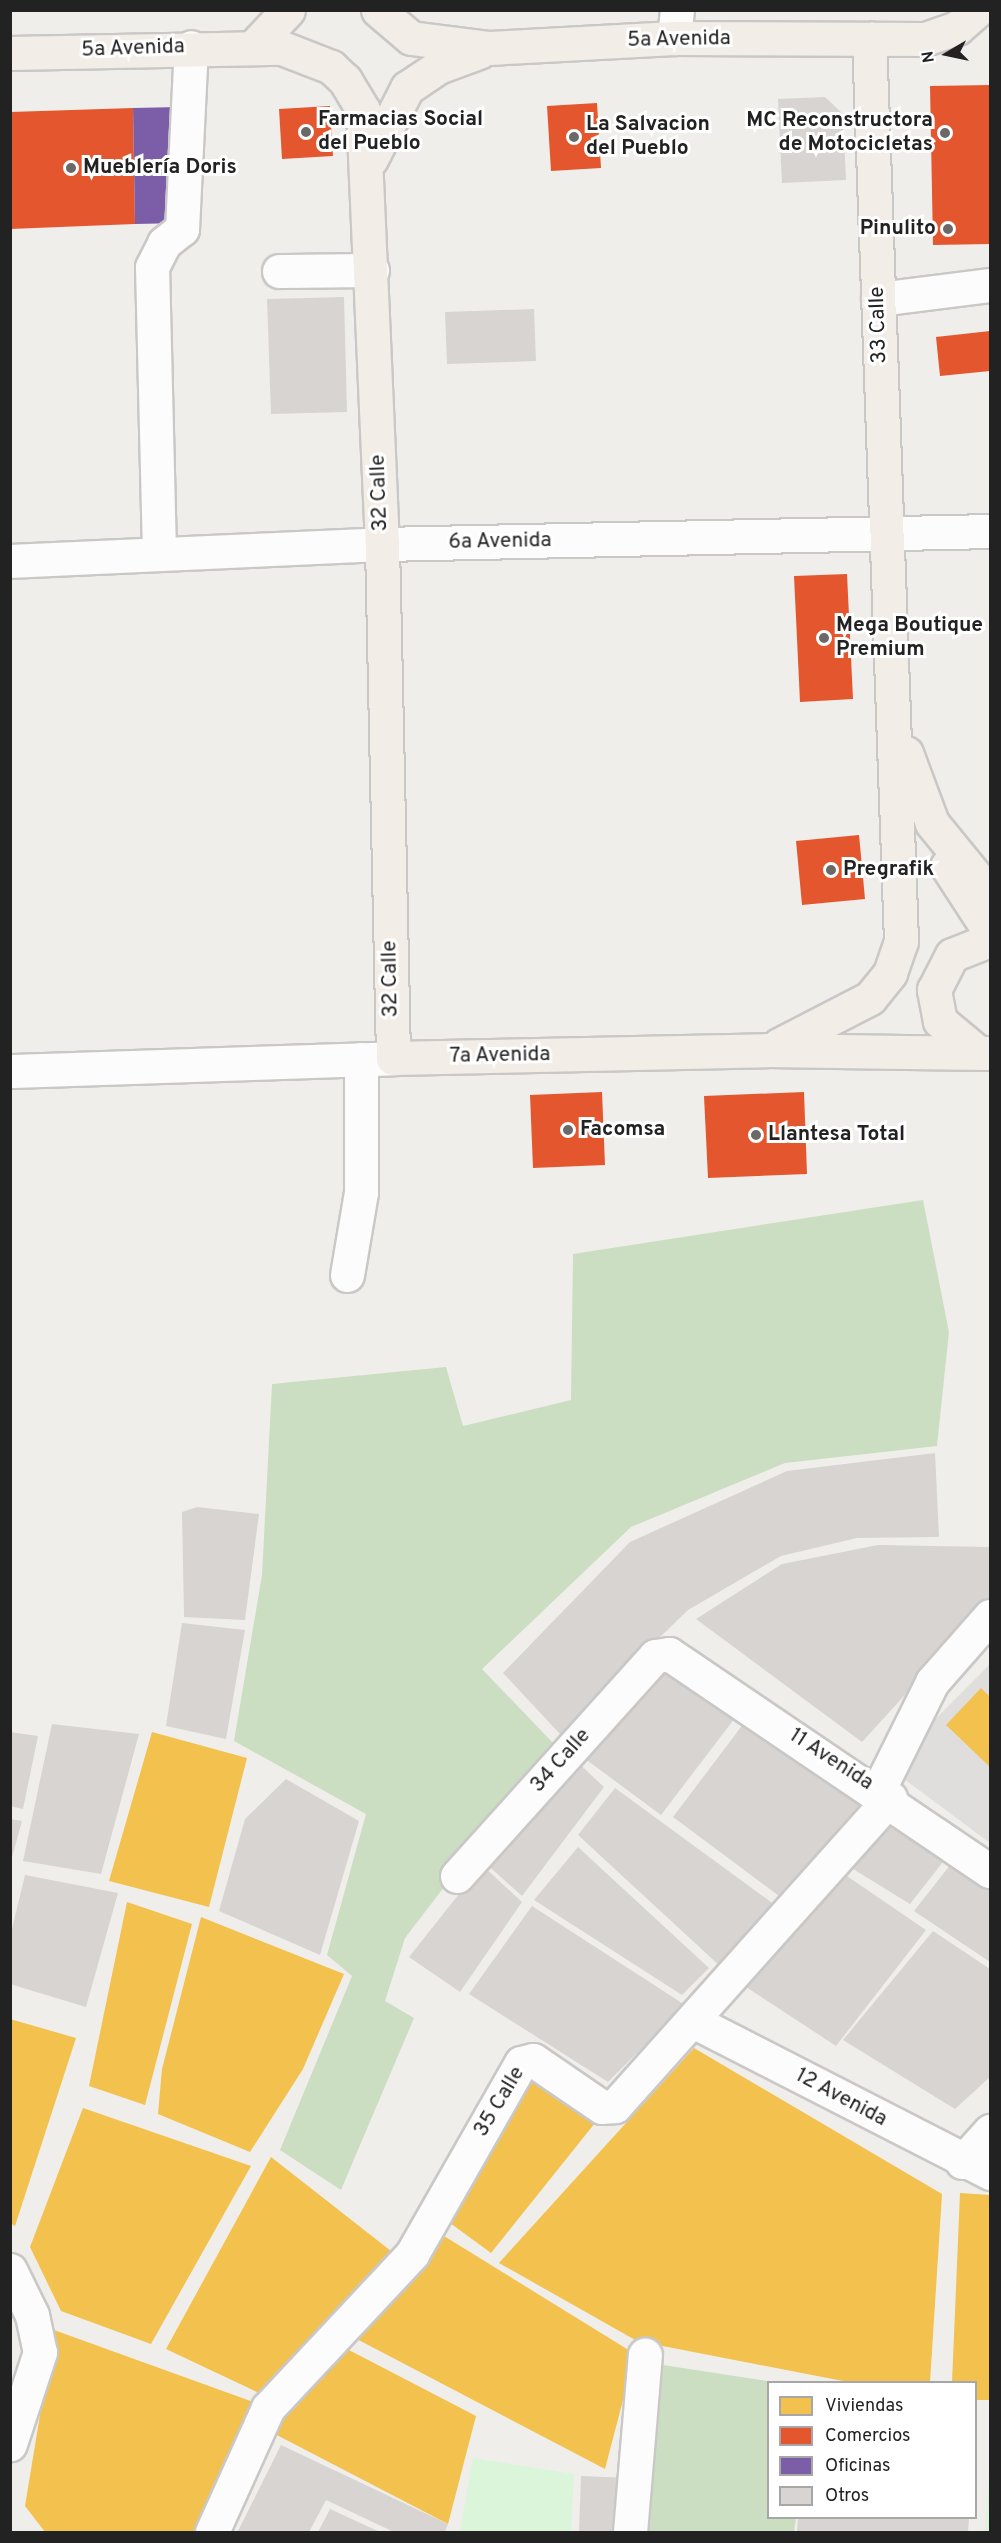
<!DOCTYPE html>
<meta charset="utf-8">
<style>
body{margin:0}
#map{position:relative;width:1001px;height:2543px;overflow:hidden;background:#f0eeeb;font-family:Overpass,sans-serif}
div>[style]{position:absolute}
.residential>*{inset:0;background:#dfdedc}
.forest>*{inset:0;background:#cbdec1}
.park>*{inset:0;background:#daf5da}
.homes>*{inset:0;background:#f2c14e}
.shops>*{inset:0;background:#e4572e}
.offices>*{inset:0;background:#7b5ea7}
.building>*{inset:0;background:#d7d4d2}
.roads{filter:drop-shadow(2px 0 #c9c8c7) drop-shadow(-2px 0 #c9c8c7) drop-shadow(0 2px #c9c8c7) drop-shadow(0 -2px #c9c8c7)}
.minor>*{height:33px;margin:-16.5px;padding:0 16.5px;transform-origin:16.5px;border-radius:16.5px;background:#fdfcfc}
.major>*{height:33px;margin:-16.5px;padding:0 16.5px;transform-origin:16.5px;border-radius:16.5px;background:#f3ede7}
.dots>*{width:16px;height:16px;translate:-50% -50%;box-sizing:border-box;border:3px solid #fff;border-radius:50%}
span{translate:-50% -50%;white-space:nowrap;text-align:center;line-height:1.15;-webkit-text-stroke:6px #fff;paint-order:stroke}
.street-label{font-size:21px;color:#222}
.poi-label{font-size:21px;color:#222;font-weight:700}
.left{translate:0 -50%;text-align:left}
.right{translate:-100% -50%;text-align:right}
.frame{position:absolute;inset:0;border:12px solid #222;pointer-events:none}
.legend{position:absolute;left:767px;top:2381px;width:210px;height:138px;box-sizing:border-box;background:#fff;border:2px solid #a7a7a7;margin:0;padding:8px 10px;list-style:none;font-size:18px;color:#222}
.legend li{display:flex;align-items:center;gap:12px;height:30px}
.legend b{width:30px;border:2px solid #a7a7a7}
.north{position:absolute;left:917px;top:24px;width:60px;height:60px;-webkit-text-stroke:4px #fff;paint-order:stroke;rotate:261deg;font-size:16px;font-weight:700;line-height:24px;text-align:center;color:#222}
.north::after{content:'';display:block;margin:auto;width:21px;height:27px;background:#222;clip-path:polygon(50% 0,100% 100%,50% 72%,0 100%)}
</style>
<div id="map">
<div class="residential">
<div style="clip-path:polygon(990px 1664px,990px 1843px,888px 1767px)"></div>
</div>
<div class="forest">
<div style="clip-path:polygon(923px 1200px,949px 1332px,937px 1446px,785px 1463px,631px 1527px,482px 1669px,554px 1744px,405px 1938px,385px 2001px,414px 2018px,341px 2190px,280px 2150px,352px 1976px,327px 1955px,366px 1814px,234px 1741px,262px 1575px,272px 1384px,446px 1367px,463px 1426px,571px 1400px,573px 1254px)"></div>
<div style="clip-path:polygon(650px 2363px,773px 2382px,768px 2518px,796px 2518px,794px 2532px,637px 2532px)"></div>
</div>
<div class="park">
<div style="clip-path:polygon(473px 2458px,574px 2474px,571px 2532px,460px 2532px)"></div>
<div style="clip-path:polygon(990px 2462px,990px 2532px,985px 2532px)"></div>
</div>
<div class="homes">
<div style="clip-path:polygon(981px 1688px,990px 1697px,990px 1767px,946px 1725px)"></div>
<div style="clip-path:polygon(152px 1732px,247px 1758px,209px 1907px,109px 1881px)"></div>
<div style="clip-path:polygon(127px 1902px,192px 1924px,145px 2105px,89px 2086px)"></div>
<div style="clip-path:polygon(201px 1917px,344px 1974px,303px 2069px,250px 2152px,158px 2114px,162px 2069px)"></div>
<div style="clip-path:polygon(10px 2019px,76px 2038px,15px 2226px,10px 2223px)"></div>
<div style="clip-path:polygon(694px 2048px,942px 2194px,930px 2382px,848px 2382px,637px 2341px,499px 2263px)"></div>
<div style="clip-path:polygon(533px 2077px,595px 2123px,491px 2253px,450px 2223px)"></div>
<div style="clip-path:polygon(83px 2108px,251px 2166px,151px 2344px,61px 2311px,30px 2247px)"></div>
<div style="clip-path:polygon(271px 2157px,391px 2251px,259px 2393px,166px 2349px)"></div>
<div style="clip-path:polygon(960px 2193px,990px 2195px,990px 2400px,976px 2400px,976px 2382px,952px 2382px)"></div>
<div style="clip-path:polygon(444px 2236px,635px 2354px,605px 2469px,351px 2336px)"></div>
<div style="clip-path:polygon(54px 2330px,256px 2403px,198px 2532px,45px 2532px,25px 2506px)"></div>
<div style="clip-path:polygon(347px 2349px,476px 2416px,448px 2524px,271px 2432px)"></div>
</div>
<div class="shops">
<div style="clip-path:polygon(990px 85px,990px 244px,933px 245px,930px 86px)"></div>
<div style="clip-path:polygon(597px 103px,601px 168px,551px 171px,547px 106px)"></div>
<div style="clip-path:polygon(330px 106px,333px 156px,282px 159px,279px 109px)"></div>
<div style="clip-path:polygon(133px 108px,135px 224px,10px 229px,10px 112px)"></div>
<div style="clip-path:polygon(990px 331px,990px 371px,940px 376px,936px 337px)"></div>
<div style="clip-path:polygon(847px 574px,853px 699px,800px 702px,794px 576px)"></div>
<div style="clip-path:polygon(859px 835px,865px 899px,802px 905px,796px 841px)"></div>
<div style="clip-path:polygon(602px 1092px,605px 1165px,533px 1168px,530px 1095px)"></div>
<div style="clip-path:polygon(804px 1092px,807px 1174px,708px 1178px,704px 1096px)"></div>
</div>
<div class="offices">
<div style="clip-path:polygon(179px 107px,182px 223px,135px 224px,133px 108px)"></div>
</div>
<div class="building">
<div style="clip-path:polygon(825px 97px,843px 114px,846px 180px,782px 183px,778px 99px)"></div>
<div style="clip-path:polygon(344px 297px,347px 412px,271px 414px,267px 299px)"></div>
<div style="clip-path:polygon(534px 309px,536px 361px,447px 364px,445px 312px)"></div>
<div style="clip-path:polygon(935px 1453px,939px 1537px,857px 1538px,781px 1556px,688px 1610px,560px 1734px,503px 1673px,630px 1542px,787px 1471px)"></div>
<div style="clip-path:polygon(197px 1507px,259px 1514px,245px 1620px,184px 1617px,182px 1512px)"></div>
<div style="clip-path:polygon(878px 1545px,990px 1547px,990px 1602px,862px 1742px,696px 1619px,782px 1564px)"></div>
<div style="clip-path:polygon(182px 1623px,245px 1630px,226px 1739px,166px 1726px)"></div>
<div style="clip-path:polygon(664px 1664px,738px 1714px,661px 1815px,584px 1758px)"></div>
<div style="clip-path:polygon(747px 1719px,864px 1803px,783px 1899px,673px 1817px)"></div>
<div style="clip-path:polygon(52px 1724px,139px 1734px,101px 1874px,23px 1861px)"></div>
<div style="clip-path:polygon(10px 1732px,38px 1736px,23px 1809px,10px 1806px)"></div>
<div style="clip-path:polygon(572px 1757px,604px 1787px,522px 1896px,483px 1861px)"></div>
<div style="clip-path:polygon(286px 1779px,359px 1821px,320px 1955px,219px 1911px,245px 1819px)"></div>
<div style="clip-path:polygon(615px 1788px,775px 1905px,721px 1967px,578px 1835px)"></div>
<div style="clip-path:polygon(893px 1810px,950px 1853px,910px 1904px,845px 1864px)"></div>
<div style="clip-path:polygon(10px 1819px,22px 1821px,11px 1861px,10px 1861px)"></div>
<div style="clip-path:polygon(578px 1847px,709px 1968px,682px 1995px,534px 1900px)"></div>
<div style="clip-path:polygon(958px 1855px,990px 1878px,990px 1962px,914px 1911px)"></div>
<div style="clip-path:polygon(482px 1865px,522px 1902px,460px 1992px,409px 1957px)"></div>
<div style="clip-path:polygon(841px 1872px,926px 1930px,836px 2046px,743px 1985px)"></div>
<div style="clip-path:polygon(25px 1875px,118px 1893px,86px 2007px,10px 1984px,10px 1937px)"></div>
<div style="clip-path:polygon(532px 1906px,685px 2005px,608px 2082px,469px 1994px)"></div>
<div style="clip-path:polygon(933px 1931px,990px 1969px,990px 2077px,955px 2109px,843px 2040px)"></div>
<div style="clip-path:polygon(281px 2445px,448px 2524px,445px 2532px,394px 2532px,326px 2500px,309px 2532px,238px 2531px)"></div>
<div style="clip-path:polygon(581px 2476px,629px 2478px,626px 2532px,579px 2532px)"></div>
<div style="clip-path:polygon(330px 2509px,380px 2532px,318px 2532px)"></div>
<div style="clip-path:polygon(798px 2518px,969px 2518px,968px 2532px,797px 2532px)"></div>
</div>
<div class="roads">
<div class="minor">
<div style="left:674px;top:38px;width:28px;rotate:-84deg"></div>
<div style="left:279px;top:271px;width:93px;rotate:-0.6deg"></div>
<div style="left:878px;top:299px;width:113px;rotate:-7.1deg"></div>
<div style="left:159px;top:552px;width:285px;rotate:-91.4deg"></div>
<div style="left:152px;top:267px;width:27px;rotate:-63deg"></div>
<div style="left:164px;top:243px;width:23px;rotate:-38deg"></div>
<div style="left:182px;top:229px;width:182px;rotate:-87.2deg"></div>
<div style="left:10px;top:561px;width:372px;rotate:-2.6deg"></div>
<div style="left:382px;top:544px;width:608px;rotate:-1.22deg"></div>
<div style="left:10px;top:1071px;width:383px;rotate:-1.9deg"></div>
<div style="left:347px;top:1275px;width:84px;rotate:-80.4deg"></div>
<div style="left:361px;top:1192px;width:133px;rotate:-90deg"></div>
<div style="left:878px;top:1791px;width:122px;rotate:-63.6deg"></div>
<div style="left:932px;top:1682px;width:88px;rotate:-48.7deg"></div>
<div style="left:457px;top:1876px;width:296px;rotate:-48deg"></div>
<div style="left:655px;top:1656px;width:14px;rotate:-8deg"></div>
<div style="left:669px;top:1654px;width:387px;rotate:34.1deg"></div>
<div style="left:693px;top:2021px;width:334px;rotate:27.1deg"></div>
<div style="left:962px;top:2162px;width:42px;rotate:-47.9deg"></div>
<div style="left:10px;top:2270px;width:50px;rotate:63.9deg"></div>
<div style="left:32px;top:2315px;width:38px;rotate:78deg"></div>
<div style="left:40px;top:2352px;width:97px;rotate:108.1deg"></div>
<div style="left:212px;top:2532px;width:136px;rotate:-65.7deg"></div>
<div style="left:268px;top:2408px;width:211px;rotate:-46.9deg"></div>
<div style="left:412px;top:2254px;width:220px;rotate:-60.3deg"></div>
<div style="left:521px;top:2063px;width:12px;rotate:-14deg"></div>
<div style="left:533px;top:2060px;width:83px;rotate:34.3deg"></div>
<div style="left:602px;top:2107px;width:13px;rotate:-4deg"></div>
<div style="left:615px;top:2106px;width:413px;rotate:-48.2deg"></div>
<div style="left:630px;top:2532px;width:178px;rotate:-85.2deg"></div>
</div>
<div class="major">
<div style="left:378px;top:10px;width:43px;rotate:40.3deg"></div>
<div style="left:411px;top:38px;width:79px;rotate:7.3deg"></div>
<div style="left:489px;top:48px;width:185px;rotate:-3.1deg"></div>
<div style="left:674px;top:38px;width:251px;rotate:0.2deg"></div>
<div style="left:925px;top:39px;width:34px;rotate:-19deg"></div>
<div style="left:957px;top:28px;width:28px;rotate:-41deg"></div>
<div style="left:255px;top:45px;width:48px;rotate:-46.7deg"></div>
<div style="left:10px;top:53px;width:272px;rotate:-1.1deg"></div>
<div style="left:282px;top:48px;width:53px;rotate:21.2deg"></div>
<div style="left:331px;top:67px;width:19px;rotate:43deg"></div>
<div style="left:345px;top:80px;width:35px;rotate:59deg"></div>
<div style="left:363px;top:110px;width:434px;rotate:87.5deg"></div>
<div style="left:382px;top:544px;width:514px;rotate:88.77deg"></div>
<div style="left:393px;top:1058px;width:374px;rotate:-1.2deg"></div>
<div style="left:767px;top:1050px;width:223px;rotate:0.8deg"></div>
<div style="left:371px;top:159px;width:80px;rotate:-63.1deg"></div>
<div style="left:407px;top:88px;width:37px;rotate:-34deg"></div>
<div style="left:438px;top:67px;width:44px;rotate:-20.1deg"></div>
<div style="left:906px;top:753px;width:75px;rotate:69.6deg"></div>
<div style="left:932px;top:823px;width:92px;rotate:50.8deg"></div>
<div style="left:947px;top:866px;width:79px;rotate:56.9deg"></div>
<div style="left:779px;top:1045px;width:102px;rotate:-27.3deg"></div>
<div style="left:870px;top:998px;width:32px;rotate:-51deg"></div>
<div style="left:890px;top:973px;width:34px;rotate:-71deg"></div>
<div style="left:901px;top:941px;width:903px;rotate:-92.03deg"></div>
<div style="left:976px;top:1051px;width:47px;rotate:-140.2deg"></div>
<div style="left:940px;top:1021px;width:32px;rotate:-101deg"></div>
<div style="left:934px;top:990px;width:39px;rotate:-63deg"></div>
<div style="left:952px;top:955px;width:41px;rotate:-21.5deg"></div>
</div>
</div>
<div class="dots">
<div style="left:306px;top:132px;background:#6a6968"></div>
<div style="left:945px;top:133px;background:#6a6968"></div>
<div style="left:574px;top:137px;background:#6a6968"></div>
<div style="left:71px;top:168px;background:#6a6968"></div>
<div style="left:948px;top:229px;background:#6a6968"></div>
<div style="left:824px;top:638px;background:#6a6968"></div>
<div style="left:831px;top:870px;background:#6a6968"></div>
<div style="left:568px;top:1130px;background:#6a6968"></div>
<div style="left:756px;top:1135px;background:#6a6968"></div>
</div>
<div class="street-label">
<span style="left:679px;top:40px;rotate:-1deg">5a Avenida</span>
<span style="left:133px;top:49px;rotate:-2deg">5a Avenida</span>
<span style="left:879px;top:325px;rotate:-92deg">33 Calle</span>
<span style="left:380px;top:493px;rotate:-92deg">32 Calle</span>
<span style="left:500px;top:542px;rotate:-1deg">6a Avenida</span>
<span style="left:391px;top:979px;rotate:-91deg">32 Calle</span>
<span style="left:500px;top:1056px;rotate:-1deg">7a Avenida</span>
<span style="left:831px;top:1760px;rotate:33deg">11 Avenida</span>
<span style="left:561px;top:1761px;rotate:-48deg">34 Calle</span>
<span style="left:841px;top:2098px;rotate:28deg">12 Avenida</span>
<span style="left:500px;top:2102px;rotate:-59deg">35 Calle</span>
</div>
<div class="poi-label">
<span class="left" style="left:318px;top:132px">Farmacias Social<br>del Pueblo</span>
<span class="right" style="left:933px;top:133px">MC Reconstructora<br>de Motocicletas</span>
<span class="left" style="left:586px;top:137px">La Salvacion<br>del Pueblo</span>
<span class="left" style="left:83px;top:168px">Mueblería Doris</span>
<span class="right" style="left:936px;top:229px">Pinulito</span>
<span class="left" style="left:836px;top:638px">Mega Boutique<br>Premium</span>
<span class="left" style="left:843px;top:870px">Pregrafik</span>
<span class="left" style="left:580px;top:1130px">Facomsa</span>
<span class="left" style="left:768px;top:1135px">Llantesa Total</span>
</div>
<div class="frame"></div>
<ul class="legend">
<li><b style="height:16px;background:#f2c14e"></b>Viviendas</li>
<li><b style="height:16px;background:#e4572e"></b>Comercios</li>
<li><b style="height:16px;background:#7b5ea7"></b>Oficinas</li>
<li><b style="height:16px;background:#d7d4d2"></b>Otros</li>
</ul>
<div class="north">N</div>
</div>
